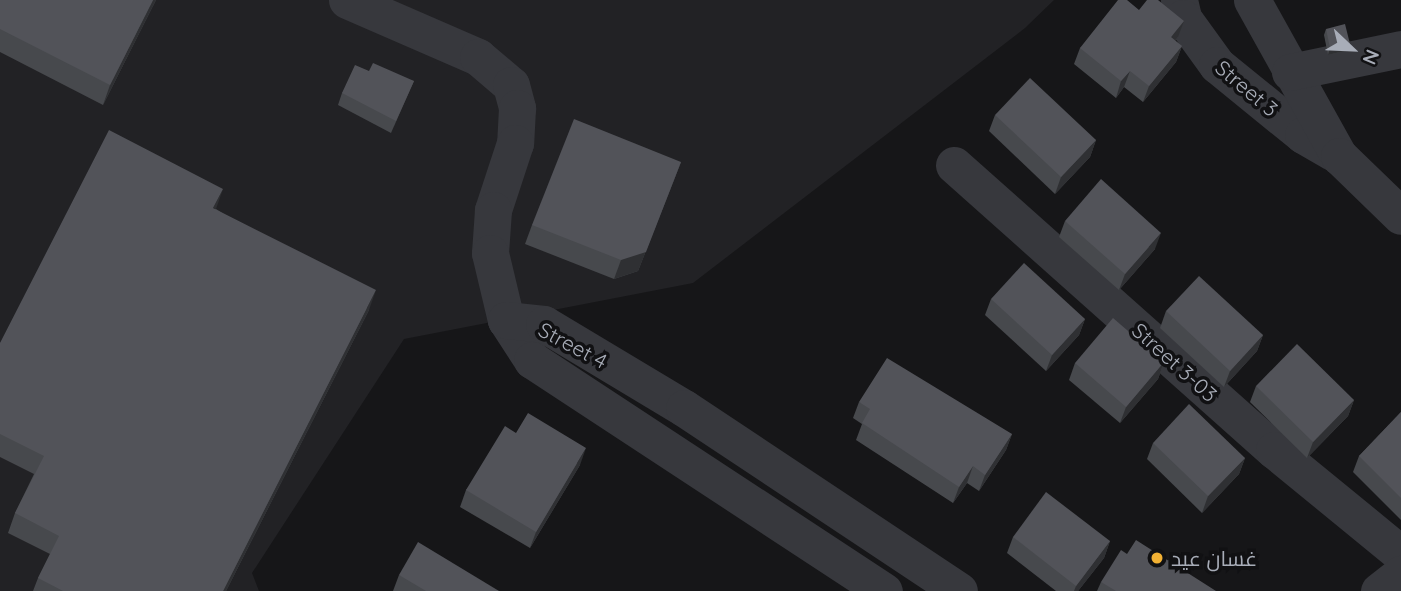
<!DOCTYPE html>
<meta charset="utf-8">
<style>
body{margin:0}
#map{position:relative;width:1401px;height:591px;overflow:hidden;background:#161618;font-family:Quicksand,Cairo,sans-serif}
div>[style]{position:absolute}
.built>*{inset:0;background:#222225}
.minor>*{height:37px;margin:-18.5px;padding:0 18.5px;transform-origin:18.5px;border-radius:18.5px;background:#37383d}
.wall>*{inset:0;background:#47494d}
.shaded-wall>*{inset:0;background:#2f3033}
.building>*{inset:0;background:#525359}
.dots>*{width:19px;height:19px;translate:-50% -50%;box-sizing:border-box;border:4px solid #111113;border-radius:50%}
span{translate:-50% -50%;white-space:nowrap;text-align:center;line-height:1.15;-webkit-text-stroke:7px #111113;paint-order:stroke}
.street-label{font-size:21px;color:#a8adb8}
.poi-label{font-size:21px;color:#a8adb8}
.left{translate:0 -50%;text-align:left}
.north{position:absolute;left:1317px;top:14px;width:70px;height:70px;-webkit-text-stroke:5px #111113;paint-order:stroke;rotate:113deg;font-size:19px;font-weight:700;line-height:28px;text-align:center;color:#a8adb8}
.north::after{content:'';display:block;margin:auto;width:24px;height:32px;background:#a8adb8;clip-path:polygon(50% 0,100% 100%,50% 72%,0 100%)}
</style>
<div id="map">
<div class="built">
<div style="clip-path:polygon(0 0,1054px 0,1025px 28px,693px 283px,404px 339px,252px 573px,259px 591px,0 591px)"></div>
</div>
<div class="minor">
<div style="left:347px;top:0;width:143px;rotate:23.5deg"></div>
<div style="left:478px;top:57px;width:43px;rotate:40.3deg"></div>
<div style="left:511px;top:85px;width:24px;rotate:75deg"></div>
<div style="left:517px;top:108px;width:35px;rotate:93deg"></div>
<div style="left:515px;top:143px;width:71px;rotate:108.2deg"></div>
<div style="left:493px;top:210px;width:43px;rotate:94deg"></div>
<div style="left:490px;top:253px;width:69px;rotate:76.6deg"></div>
<div style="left:506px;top:320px;width:48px;rotate:57deg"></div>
<div style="left:532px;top:360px;width:421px;rotate:33.3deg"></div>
<div style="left:1179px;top:0;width:18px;rotate:77deg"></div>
<div style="left:1183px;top:18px;width:58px;rotate:54.1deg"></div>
<div style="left:1217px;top:65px;width:111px;rotate:39.1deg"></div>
<div style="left:1303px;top:135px;width:34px;rotate:30deg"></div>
<div style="left:1252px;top:0;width:179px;rotate:60.9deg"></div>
<div style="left:1339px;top:156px;width:86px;rotate:44.1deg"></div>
<div style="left:1290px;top:72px;width:113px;rotate:-11.7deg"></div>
<div style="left:954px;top:165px;width:429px;rotate:41.7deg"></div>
<div style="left:1274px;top:450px;width:164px;rotate:39.3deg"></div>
<div style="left:506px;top:320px;width:38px;rotate:6deg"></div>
<div style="left:544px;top:324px;width:163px;rotate:31deg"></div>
<div style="left:684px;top:408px;width:330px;rotate:33.6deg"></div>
<div style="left:1379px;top:591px;width:28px;rotate:-38deg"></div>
</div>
<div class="wall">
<div style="clip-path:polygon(0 0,156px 0,103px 105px,0 52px)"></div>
<div style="clip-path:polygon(1139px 10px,1178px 37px,1175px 41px,1182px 46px,1176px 62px,1143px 102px,1124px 87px,1116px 98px,1074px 64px,1080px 48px)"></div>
<div style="clip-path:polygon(1326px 29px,1348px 50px,1328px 55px,1324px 35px)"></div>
<div style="clip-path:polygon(369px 71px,414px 81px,391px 133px,338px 105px,342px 93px)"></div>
<div style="clip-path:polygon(995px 115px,1096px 140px,1090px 157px,1055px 194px,989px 131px)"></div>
<div style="clip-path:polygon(681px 162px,638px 271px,614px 279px,525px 244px,532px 225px)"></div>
<div style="clip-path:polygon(216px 209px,369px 310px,226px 591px,33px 591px,38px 578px,50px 554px,8px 533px,15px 513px,34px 474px,0 457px,0 343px)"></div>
<div style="clip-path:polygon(1065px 221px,1155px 249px,1119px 290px,1059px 237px)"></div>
<div style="clip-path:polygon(991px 299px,1085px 319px,1079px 335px,1046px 371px,985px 315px)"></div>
<div style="clip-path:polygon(1166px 311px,1263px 335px,1257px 351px,1224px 387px,1160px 328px)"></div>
<div style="clip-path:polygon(1164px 362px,1158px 379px,1120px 423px,1069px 380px,1075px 363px)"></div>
<div style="clip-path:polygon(1256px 386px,1354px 400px,1348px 416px,1307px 458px,1250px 402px)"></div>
<div style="clip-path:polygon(859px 402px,1012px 434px,1006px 450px,979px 491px,967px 483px,953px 503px,856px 440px,862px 424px,853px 418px)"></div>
<div style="clip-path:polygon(1401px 412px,1401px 520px,1353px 472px,1359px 456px)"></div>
<div style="clip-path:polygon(516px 433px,580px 465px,530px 548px,460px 507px,466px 490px)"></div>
<div style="clip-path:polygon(1153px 443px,1245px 458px,1239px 474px,1202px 513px,1147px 459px)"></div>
<div style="clip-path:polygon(1013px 537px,1110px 541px,1104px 558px,1078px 591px,1056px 591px,1007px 553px)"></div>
<div style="clip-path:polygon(399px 575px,499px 591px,393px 591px)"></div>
<div style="clip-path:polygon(1101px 582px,1216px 591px,1097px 591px)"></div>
</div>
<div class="shaded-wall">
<div style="clip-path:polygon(153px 0,156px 0,103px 105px,110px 85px)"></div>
<div style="clip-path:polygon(1184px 21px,1178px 37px,1165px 53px,1171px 37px)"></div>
<div style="clip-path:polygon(1350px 44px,1348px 50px,1328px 55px,1330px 48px)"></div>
<div style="clip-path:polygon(1182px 46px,1176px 62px,1143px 102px,1149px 86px)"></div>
<div style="clip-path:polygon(1130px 71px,1124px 87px,1116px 98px,1121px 81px)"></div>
<div style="clip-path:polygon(1096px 140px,1090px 157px,1055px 194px,1061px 177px)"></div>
<div style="clip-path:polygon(681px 162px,638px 271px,614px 279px,621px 260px)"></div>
<div style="clip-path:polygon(223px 189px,216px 209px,213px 208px)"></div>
<div style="clip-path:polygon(1161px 233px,1155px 249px,1119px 290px,1125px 274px)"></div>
<div style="clip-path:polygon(376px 290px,369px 310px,226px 591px,223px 591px)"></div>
<div style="clip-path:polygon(1085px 319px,1079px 335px,1046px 371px,1052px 355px)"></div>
<div style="clip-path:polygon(1263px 335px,1257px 351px,1224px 387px,1230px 371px)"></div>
<div style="clip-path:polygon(1164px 362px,1158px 379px,1120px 423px,1126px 407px)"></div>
<div style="clip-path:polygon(1354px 400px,1348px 416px,1307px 458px,1313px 442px)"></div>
<div style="clip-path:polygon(1012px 434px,1006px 450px,979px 491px,985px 475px)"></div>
<div style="clip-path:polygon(586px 448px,580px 465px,530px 548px,536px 532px)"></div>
<div style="clip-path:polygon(1245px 458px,1239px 474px,1202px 513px,1208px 496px)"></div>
<div style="clip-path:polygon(973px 466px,967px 483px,953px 503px,959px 487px)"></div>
<div style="clip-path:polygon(1110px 541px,1104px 558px,1078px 591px,1074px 591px,1076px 586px)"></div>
</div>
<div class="building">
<div style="clip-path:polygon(0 0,153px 0,110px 85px,0 29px)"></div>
<div style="clip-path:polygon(1118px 0,1127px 0,1139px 10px,1147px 0,1158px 0,1184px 21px,1171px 37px,1182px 46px,1149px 86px,1130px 71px,1121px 81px,1080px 48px)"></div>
<div style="clip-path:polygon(1345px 24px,1350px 44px,1330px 48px,1326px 29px)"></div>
<div style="clip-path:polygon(373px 63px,414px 81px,396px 121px,342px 93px,355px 65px,369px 71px)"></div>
<div style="clip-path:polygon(1030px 78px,1096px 140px,1061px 177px,995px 115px)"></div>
<div style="clip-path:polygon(574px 119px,681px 162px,646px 252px,621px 260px,532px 225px)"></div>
<div style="clip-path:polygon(109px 130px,223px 189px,213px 208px,376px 290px,223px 591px,63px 591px,38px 578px,59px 536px,15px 513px,44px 456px,0 434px,0 343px)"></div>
<div style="clip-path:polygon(1101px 179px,1161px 233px,1125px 274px,1065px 221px)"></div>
<div style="clip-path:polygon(1024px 263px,1085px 319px,1052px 355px,991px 299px)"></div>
<div style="clip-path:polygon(1199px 276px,1263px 335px,1230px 371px,1166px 311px)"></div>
<div style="clip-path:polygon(1113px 318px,1164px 362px,1126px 407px,1075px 363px)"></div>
<div style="clip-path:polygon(1297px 344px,1354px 400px,1313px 442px,1256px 386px)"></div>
<div style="clip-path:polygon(887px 358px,1012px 434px,985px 475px,973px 466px,959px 487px,862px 423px,870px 409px,859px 402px)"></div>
<div style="clip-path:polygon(1189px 404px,1245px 458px,1208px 496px,1153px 443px)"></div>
<div style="clip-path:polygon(1401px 412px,1401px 498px,1359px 456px)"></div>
<div style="clip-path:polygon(528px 413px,586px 448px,536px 532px,466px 490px,505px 426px,516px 433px)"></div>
<div style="clip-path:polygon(1046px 492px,1110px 541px,1076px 586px,1013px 537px)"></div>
<div style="clip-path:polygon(1136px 540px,1216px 591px,1116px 591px,1101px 582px,1121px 550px,1127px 554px)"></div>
<div style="clip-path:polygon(418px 542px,499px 591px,426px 591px,399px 575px)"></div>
</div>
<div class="dots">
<div style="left:1157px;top:558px;background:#f2b134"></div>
</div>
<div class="street-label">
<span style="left:1247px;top:88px;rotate:40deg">Street 3</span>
<span style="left:573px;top:345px;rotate:28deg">Street 4</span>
<span style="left:1175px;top:362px;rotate:42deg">Street 3-03</span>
</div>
<div class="poi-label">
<span class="left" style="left:1171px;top:558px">غسان عيد</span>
</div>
<div class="north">N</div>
</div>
